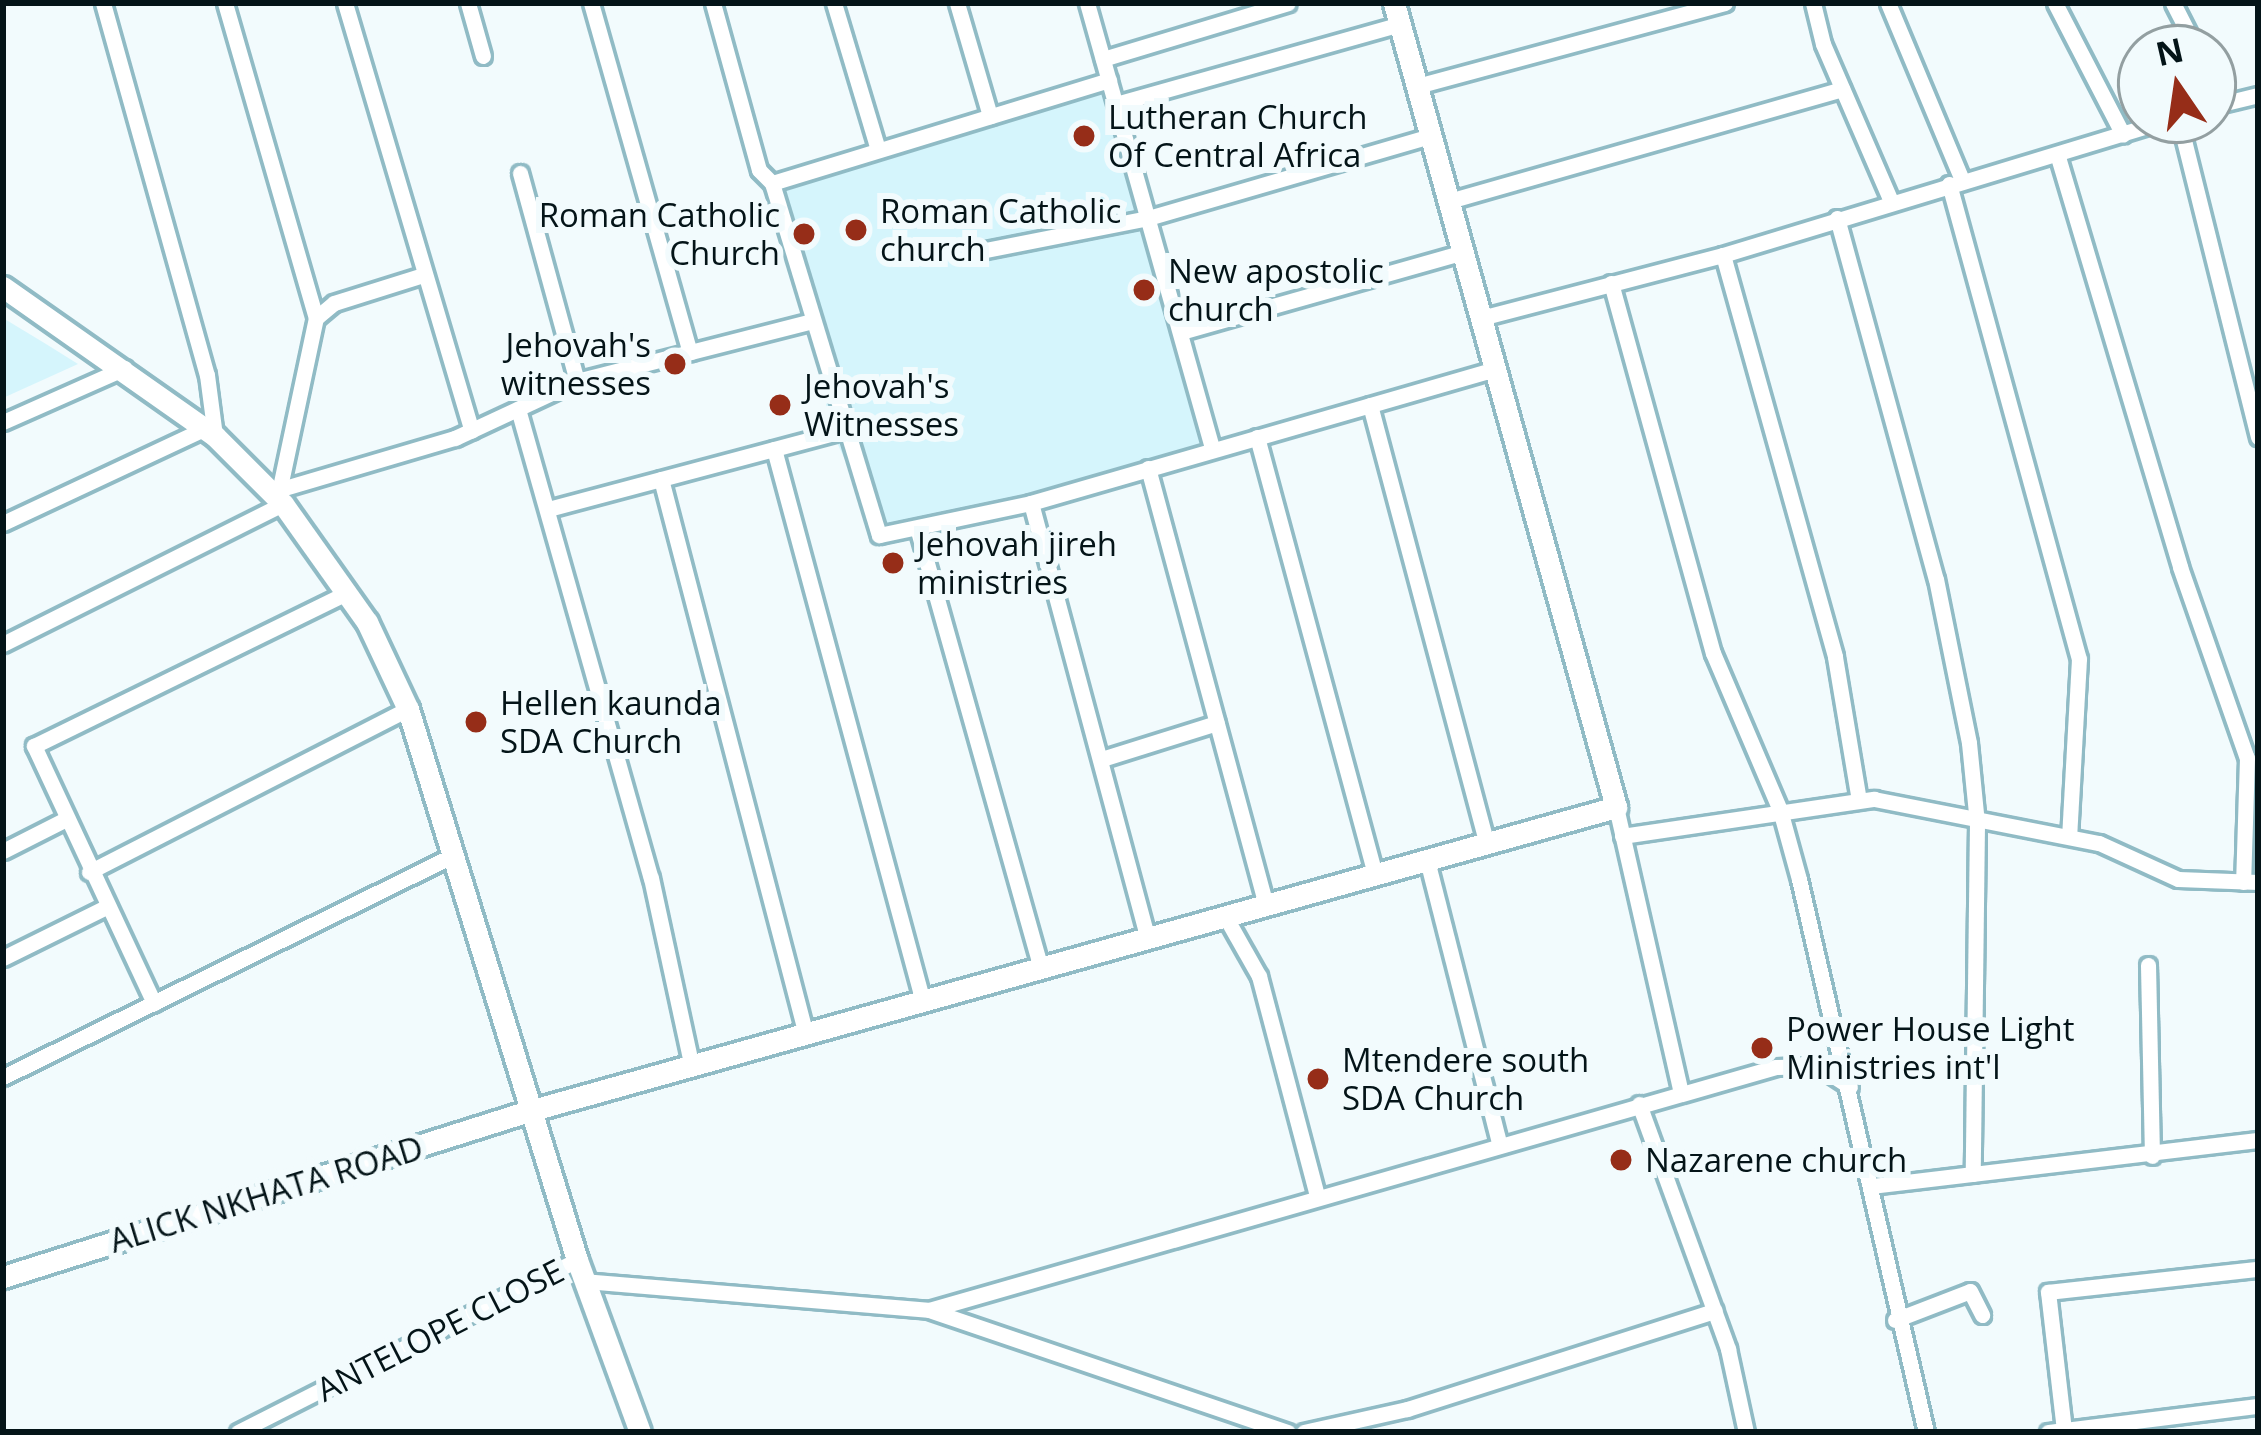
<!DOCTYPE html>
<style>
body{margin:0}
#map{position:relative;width:2261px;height:1435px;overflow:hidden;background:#f2fbfd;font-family:"Open Sans",sans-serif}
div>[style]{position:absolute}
.built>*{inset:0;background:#d5f5fc}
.roads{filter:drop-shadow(3px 0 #90bbc5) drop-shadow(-3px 0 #90bbc5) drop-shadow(0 3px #90bbc5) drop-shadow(0 -3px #90bbc5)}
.street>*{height:15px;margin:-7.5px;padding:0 7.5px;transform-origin:7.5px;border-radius:7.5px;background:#fff}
.secondary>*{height:21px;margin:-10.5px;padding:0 10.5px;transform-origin:10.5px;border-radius:10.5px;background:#fff}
.dots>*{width:33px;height:33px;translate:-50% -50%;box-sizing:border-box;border:6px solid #f2fbfd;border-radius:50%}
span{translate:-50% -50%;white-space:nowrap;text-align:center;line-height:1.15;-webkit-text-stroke:12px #f2fbfd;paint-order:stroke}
.poi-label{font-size:33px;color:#041418}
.left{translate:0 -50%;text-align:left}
.right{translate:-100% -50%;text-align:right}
.street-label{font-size:33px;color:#041418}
.frame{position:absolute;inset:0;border:6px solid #041418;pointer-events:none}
.north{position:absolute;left:2117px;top:24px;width:120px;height:120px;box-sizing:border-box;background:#f2fbfd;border:3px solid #939fa1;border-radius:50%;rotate:347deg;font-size:33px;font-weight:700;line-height:48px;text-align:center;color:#041418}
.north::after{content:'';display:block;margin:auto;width:42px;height:54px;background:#962d18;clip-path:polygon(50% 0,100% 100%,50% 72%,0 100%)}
</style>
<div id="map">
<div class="built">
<div style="clip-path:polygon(1102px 76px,1207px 448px,878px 531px,833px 434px,773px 177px)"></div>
<div style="clip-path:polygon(3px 318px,46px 344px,78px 364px,3px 398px)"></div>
</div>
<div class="roads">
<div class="street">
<div style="left:103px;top:3px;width:386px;rotate:74.4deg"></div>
<div style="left:207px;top:375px;width:62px;rotate:82.5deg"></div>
<div style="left:225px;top:3px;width:328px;rotate:73.9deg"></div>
<div style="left:345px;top:3px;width:446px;rotate:73.5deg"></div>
<div style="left:468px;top:3px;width:55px;rotate:74.2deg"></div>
<div style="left:591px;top:3px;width:363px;rotate:74.2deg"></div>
<div style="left:713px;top:3px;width:173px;rotate:74.6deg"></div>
<div style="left:759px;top:170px;width:18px;rotate:45deg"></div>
<div style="left:834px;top:3px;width:153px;rotate:73.3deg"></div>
<div style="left:957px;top:3px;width:118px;rotate:73.7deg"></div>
<div style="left:1087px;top:3px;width:464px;rotate:74.3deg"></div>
<div style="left:1813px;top:3px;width:42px;rotate:76.3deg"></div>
<div style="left:1823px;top:44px;width:171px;rotate:66.6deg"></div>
<div style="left:1888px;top:3px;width:192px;rotate:67.3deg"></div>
<div style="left:2055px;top:3px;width:148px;rotate:62.7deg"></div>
<div style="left:2173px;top:3px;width:51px;rotate:62.9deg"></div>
<div style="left:1103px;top:59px;width:193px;rotate:-16.8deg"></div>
<div style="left:1109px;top:80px;width:352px;rotate:163deg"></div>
<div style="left:772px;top:183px;width:368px;rotate:73.1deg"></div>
<div style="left:879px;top:535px;width:155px;rotate:-11.9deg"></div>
<div style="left:1031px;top:503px;width:483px;rotate:-16.1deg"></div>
<div style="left:1417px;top:86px;width:319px;rotate:-15.1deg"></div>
<div style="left:1116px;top:104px;width:295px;rotate:-15.7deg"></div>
<div style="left:2213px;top:106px;width:46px;rotate:-13.7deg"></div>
<div style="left:2179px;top:120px;width:327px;rotate:76deg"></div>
<div style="left:2058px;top:157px;width:428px;rotate:73.4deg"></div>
<div style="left:2180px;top:567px;width:202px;rotate:70.7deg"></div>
<div style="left:2247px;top:758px;width:124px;rotate:91.8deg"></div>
<div style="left:520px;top:173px;width:216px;rotate:74.7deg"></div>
<div style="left:1949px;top:184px;width:492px;rotate:74.7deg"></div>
<div style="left:2079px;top:659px;width:177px;rotate:93.2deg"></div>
<div style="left:1449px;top:201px;width:409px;rotate:-15.9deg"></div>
<div style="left:1837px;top:218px;width:374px;rotate:74.7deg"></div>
<div style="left:1936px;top:579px;width:167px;rotate:78.6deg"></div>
<div style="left:1969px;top:743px;width:80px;rotate:84.3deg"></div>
<div style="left:1977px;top:823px;width:351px;rotate:90.7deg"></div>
<div style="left:981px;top:251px;width:170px;rotate:-11.2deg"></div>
<div style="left:1148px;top:218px;width:294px;rotate:-16.2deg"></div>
<div style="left:1723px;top:255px;width:417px;rotate:74.4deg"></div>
<div style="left:1835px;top:657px;width:145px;rotate:80.5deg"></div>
<div style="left:1611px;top:283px;width:384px;rotate:74.6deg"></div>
<div style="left:1713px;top:653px;width:171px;rotate:66.9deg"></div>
<div style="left:1780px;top:810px;width:72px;rotate:74.6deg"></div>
<div style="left:1799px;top:879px;width:567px;rotate:77.07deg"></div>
<div style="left:1481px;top:318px;width:250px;rotate:-14.6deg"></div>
<div style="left:1723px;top:255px;width:465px;rotate:-16.9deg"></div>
<div style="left:1181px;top:332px;width:293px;rotate:-15.8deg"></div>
<div style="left:1370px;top:405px;width:454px;rotate:75.1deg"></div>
<div style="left:518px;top:409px;width:487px;rotate:74.2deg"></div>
<div style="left:651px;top:878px;width:193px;rotate:77.8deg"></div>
<div style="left:3px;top:422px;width:133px;rotate:-23.9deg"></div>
<div style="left:1257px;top:437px;width:453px;rotate:74.9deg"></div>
<div style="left:774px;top:449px;width:573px;rotate:74.92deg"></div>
<div style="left:1148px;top:468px;width:454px;rotate:74.9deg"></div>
<div style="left:661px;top:479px;width:575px;rotate:75.38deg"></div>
<div style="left:280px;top:487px;width:173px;rotate:-78deg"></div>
<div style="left:316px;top:318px;width:23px;rotate:-40deg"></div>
<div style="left:334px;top:303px;width:93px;rotate:-17.5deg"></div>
<div style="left:271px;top:492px;width:192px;rotate:-16.4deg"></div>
<div style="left:455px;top:438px;width:135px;rotate:-25deg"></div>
<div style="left:577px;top:381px;width:243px;rotate:-14.3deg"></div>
<div style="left:1031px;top:503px;width:451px;rotate:75deg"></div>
<div style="left:548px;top:509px;width:307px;rotate:-14.9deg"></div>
<div style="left:3px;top:523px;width:224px;rotate:-25.1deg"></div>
<div style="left:918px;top:531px;width:455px;rotate:74.3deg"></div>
<div style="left:3px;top:644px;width:313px;rotate:-26.6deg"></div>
<div style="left:1105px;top:758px;width:117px;rotate:-17.4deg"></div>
<div style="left:1616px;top:807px;width:293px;rotate:77.2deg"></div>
<div style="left:1622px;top:836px;width:255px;rotate:-8.4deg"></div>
<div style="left:1874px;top:799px;width:229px;rotate:11.1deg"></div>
<div style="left:2099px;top:843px;width:87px;rotate:24.5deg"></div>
<div style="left:2178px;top:879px;width:80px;rotate:2.1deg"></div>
<div style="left:3px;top:851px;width:68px;rotate:-26.9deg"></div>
<div style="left:1427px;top:860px;width:292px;rotate:75.7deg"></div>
<div style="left:89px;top:872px;width:358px;rotate:-27.1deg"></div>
<div style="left:1225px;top:916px;width:69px;rotate:60.5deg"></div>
<div style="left:1259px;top:976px;width:227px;rotate:75.2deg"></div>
<div style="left:3px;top:958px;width:115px;rotate:-26.3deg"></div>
<div style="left:2148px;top:965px;width:191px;rotate:88.8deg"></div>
<div style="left:154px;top:1003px;width:284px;rotate:-115deg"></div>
<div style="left:34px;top:746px;width:350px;rotate:-26.1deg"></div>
<div style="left:3px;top:1077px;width:500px;rotate:-26.21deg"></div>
<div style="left:1639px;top:1104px;width:261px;rotate:70deg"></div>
<div style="left:1728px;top:1349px;width:85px;rotate:77.8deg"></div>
<div style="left:1872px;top:1186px;width:389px;rotate:-6.8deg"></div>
<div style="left:584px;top:1281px;width:346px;rotate:4.8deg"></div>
<div style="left:929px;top:1310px;width:881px;rotate:-16.01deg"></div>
<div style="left:1776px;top:1067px;width:42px;rotate:-1.4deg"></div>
<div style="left:1818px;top:1066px;width:38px;rotate:33deg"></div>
<div style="left:932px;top:1311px;width:376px;rotate:18.8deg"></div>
<div style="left:1895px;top:1320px;width:80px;rotate:-21.1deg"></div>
<div style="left:1970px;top:1291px;width:27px;rotate:63deg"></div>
<div style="left:2064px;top:1430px;width:139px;rotate:-96.6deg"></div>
<div style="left:2048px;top:1292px;width:211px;rotate:-6.3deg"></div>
<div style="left:238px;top:1432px;width:380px;rotate:-26.9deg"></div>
<div style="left:1304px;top:1432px;width:106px;rotate:-12.6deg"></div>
<div style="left:1407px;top:1409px;width:323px;rotate:-17.7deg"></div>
<div style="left:2048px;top:1432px;width:212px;rotate:-7.1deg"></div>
</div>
<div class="secondary">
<div style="left:3px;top:287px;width:259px;rotate:35.1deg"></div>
<div style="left:215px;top:436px;width:96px;rotate:45deg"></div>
<div style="left:283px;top:504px;width:145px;rotate:54.6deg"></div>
<div style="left:367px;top:622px;width:96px;rotate:64.8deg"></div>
<div style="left:408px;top:709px;width:576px;rotate:72.95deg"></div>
<div style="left:577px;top:1260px;width:183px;rotate:69.9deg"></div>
<div style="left:3px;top:1277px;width:552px;rotate:-17.52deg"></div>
<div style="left:529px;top:1111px;width:1129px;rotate:-15.62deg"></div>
<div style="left:1616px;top:807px;width:834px;rotate:-105.44deg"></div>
</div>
</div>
<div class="dots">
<div style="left:1084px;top:136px;background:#962d18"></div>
<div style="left:856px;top:230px;background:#962d18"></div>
<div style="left:804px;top:234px;background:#962d18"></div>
<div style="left:1144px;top:290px;background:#962d18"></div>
<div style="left:675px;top:364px;background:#962d18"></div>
<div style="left:780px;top:405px;background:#962d18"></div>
<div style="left:893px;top:563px;background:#962d18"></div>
<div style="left:476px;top:722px;background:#962d18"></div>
<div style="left:1762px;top:1048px;background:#962d18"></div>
<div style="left:1318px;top:1079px;background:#962d18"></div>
<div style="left:1621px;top:1160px;background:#962d18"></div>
</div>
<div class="poi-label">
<span class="left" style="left:1108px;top:136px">Lutheran Church<br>Of Central Africa</span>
<span class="left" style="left:880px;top:230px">Roman Catholic<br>church</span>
<span class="right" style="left:780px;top:234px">Roman Catholic<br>Church</span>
<span class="left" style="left:1168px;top:290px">New apostolic<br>church</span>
<span class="right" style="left:651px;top:364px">Jehovah's<br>witnesses</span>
<span class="left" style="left:804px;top:405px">Jehovah's<br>Witnesses</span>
<span class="left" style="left:917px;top:563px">Jehovah jireh<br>ministries</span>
<span class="left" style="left:500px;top:722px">Hellen kaunda<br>SDA Church</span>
<span class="left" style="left:1786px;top:1048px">Power House Light<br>Ministries int'l</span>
<span class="left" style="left:1342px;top:1079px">Mtendere south<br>SDA Church</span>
<span class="left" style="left:1645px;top:1160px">Nazarene church</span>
</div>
<div class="street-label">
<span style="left:266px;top:1194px;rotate:-17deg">ALICK NKHATA ROAD</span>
<span style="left:440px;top:1330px;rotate:-27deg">ANTELOPE CLOSE</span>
</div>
<div class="frame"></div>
<div class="north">N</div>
</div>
